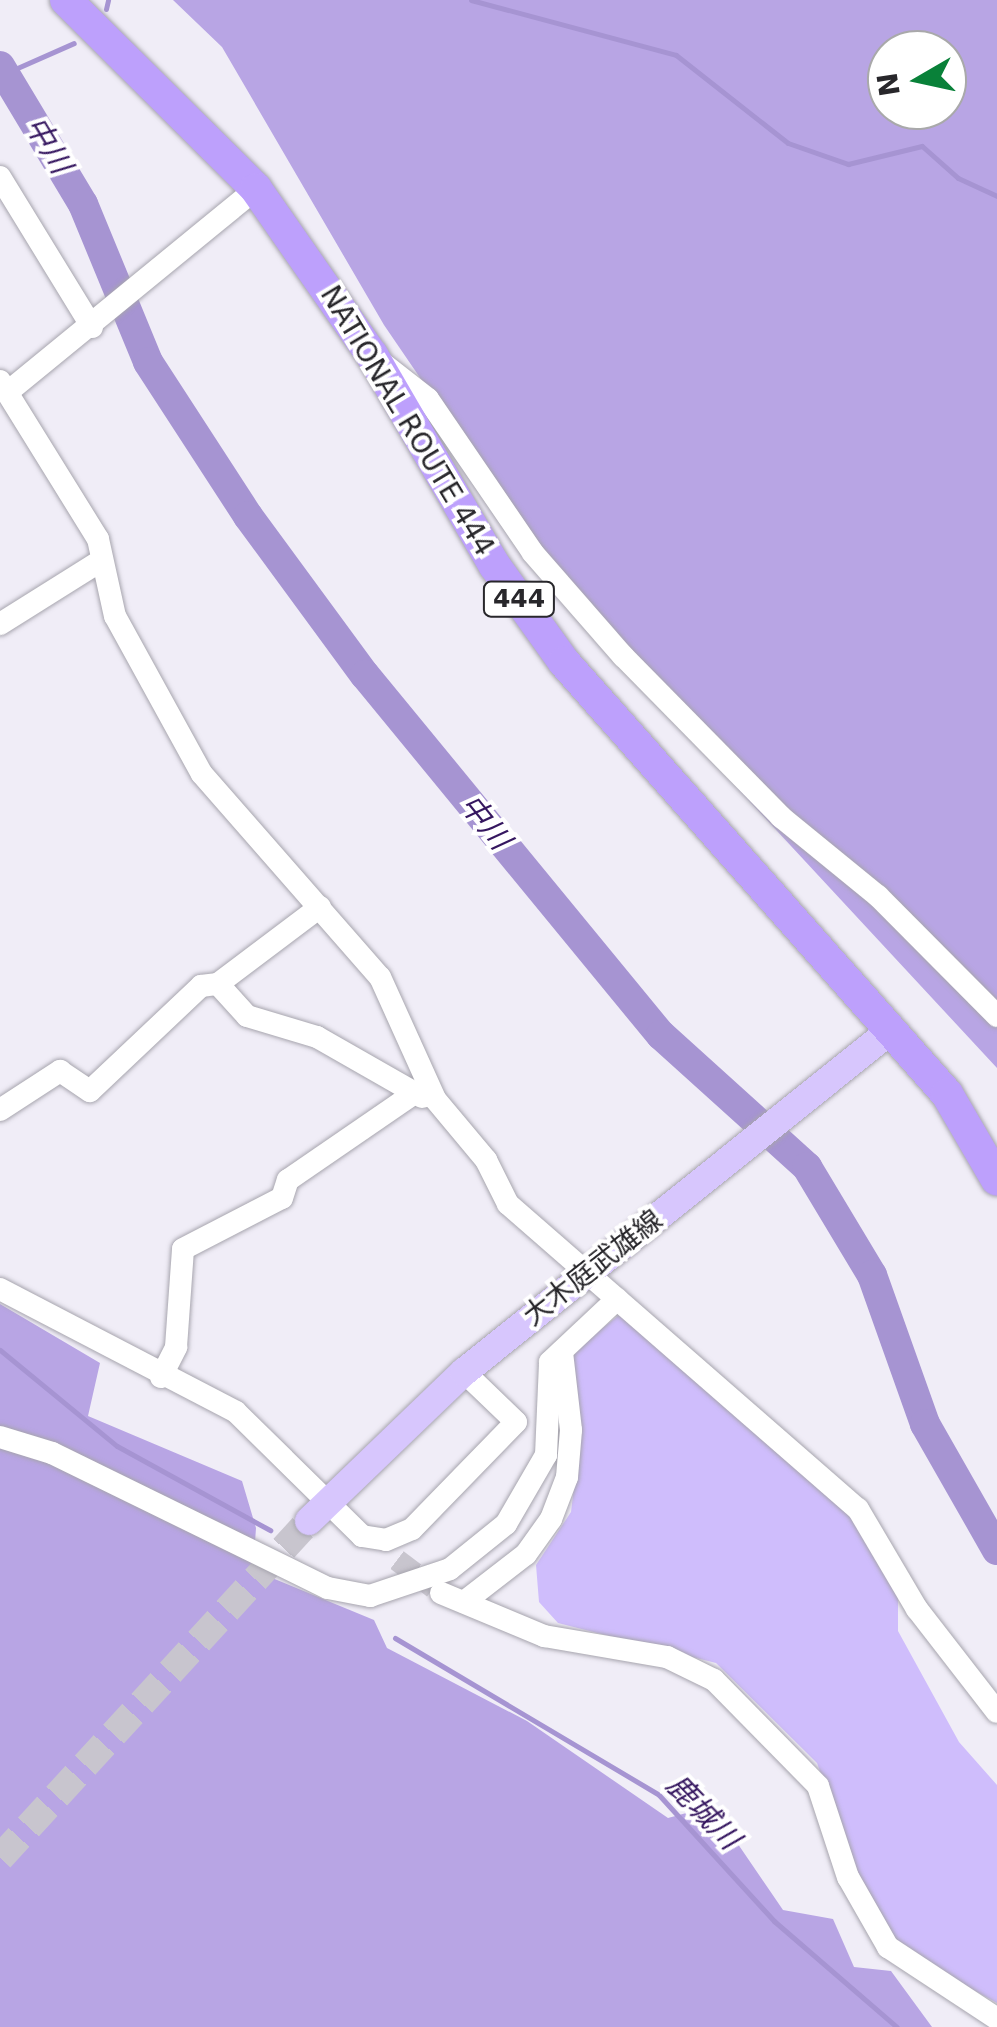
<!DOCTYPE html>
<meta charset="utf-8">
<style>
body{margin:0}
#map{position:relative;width:997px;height:2027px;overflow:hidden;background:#f0edf7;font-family:"DejaVu Sans","Noto Sans JP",sans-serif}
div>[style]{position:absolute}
.green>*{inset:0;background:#cfbdfc}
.forest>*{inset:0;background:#b8a5e4}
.stream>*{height:5px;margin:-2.5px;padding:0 2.5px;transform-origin:2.5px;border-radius:2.5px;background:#a694d2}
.river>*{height:30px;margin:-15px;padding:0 15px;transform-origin:15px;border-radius:15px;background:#a694d2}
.minor-tunnel>*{height:22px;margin-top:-11px;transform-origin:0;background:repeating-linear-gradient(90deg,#c8c5ce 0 22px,transparent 0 33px)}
.major-tunnel>*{height:28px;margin-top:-14px;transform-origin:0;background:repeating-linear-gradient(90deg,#c8c5ce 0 28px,transparent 0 42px)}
.roads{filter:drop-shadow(0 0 2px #a7a5ae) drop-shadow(0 0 2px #a7a5ae)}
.minor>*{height:22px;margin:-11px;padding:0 11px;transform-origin:11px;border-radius:11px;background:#fff}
.major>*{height:28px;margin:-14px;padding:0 14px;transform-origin:14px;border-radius:14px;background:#d7c6fd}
.highway>*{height:32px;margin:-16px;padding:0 16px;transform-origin:16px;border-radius:16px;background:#bda0fc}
span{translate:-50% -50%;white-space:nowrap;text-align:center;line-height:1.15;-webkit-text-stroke:8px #fff;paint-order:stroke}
.shield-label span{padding:2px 8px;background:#fff;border:2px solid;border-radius:8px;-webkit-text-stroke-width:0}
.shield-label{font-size:25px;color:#28272b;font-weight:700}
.street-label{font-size:28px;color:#28272b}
.water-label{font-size:30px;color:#35165f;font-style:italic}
.north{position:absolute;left:867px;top:30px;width:100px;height:100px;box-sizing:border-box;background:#fff;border:2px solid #a9a9aa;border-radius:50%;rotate:261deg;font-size:28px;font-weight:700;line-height:40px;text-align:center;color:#28272b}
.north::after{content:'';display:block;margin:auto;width:35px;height:45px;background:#098139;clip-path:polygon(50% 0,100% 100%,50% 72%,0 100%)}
</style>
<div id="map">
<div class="green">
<i style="clip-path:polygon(623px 1312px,856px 1520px,898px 1593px,898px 1631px,959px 1742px,997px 1785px,997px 2003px,896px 1947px,859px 1879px,817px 1763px,716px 1663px,558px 1623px,539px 1602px,536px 1565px,571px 1512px,581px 1430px,571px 1353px)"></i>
</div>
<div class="forest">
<i style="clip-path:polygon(evenodd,173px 0,997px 0,997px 1068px,597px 637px,384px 325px,222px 47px,173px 0,887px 50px,947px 50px,947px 110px,887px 110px,887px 50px)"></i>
<i style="clip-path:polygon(0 1304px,100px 1363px,88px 1416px,242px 1481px,256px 1528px,253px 1570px,374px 1620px,387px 1648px,527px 1721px,668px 1818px,712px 1806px,783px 1910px,833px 1919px,854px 1967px,891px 1971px,932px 2027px,0 2027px)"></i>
</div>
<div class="stream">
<i style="left:471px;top:0;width:212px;rotate:15deg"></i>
<i style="left:676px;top:55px;width:142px;rotate:38.2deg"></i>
<i style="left:788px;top:143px;width:64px;rotate:19.3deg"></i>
<i style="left:848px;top:164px;width:76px;rotate:-13.7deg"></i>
<i style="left:922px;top:146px;width:48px;rotate:41.6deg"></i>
<i style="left:958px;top:178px;width:43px;rotate:24.8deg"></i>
<i style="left:106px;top:9px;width:9px;rotate:-77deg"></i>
<i style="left:6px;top:73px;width:74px;rotate:-23.8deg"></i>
<i style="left:0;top:1350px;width:151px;rotate:39.4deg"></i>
<i style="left:117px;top:1446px;width:175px;rotate:28.8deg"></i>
<i style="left:395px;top:1638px;width:307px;rotate:30.7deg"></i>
<i style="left:659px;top:1795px;width:171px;rotate:47.6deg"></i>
<i style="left:774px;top:1921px;width:162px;rotate:40.8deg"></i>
</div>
<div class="river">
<i style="left:0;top:66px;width:161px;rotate:59deg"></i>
<i style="left:83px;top:204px;width:171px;rotate:67.6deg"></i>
<i style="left:148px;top:362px;width:184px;rotate:57deg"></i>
<i style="left:248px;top:516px;width:197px;rotate:53.7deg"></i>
<i style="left:365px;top:675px;width:466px;rotate:50.6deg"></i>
<i style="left:661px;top:1035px;width:197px;rotate:42.1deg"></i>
<i style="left:807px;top:1167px;width:126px;rotate:59deg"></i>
<i style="left:872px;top:1275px;width:158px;rotate:70.4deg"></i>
<i style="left:925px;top:1424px;width:145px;rotate:60.3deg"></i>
</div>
<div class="minor-tunnel">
<i style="left:397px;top:1560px;width:46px;rotate:37.1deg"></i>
</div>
<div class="major-tunnel">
<i style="left:0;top:1858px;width:457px;rotate:-47.5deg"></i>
</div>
<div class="roads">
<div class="minor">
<i style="left:0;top:177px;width:176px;rotate:58.5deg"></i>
<i style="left:382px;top:363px;width:58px;rotate:38deg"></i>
<i style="left:428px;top:399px;width:186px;rotate:55.7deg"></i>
<i style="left:533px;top:553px;width:137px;rotate:48.9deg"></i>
<i style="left:623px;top:656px;width:226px;rotate:45.5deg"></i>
<i style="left:781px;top:817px;width:125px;rotate:39.2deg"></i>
<i style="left:878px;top:896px;width:169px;rotate:45.2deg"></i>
<i style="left:0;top:381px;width:186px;rotate:58.2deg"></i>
<i style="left:98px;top:539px;width:79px;rotate:77.6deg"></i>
<i style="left:115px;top:616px;width:180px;rotate:61.2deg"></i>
<i style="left:202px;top:774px;width:270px;rotate:48.8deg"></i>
<i style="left:380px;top:977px;width:134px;rotate:65.7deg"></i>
<i style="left:435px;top:1099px;width:80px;rotate:50.1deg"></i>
<i style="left:486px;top:1160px;width:49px;rotate:63.4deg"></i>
<i style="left:508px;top:1204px;width:464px;rotate:41.1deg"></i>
<i style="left:858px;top:1509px;width:116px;rotate:59.5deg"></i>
<i style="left:917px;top:1609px;width:130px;rotate:52.2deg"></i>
<i style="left:9px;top:391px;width:319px;rotate:-39.3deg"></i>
<i style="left:0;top:624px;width:120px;rotate:-32.1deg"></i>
<i style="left:320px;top:907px;width:128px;rotate:143deg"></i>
<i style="left:218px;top:984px;width:43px;rotate:47.8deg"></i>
<i style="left:247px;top:1016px;width:73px;rotate:16.7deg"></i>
<i style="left:317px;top:1037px;width:121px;rotate:29.7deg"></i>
<i style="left:0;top:1110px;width:72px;rotate:-33deg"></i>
<i style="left:60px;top:1071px;width:36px;rotate:34deg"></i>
<i style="left:90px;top:1091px;width:153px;rotate:-43.4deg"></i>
<i style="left:201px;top:986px;width:17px;rotate:-7deg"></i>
<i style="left:0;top:1289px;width:266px;rotate:27.5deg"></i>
<i style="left:236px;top:1412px;width:177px;rotate:44.5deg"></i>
<i style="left:362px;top:1536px;width:24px;rotate:9deg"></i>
<i style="left:386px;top:1540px;width:28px;rotate:-23deg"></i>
<i style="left:412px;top:1529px;width:149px;rotate:-45.8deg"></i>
<i style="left:464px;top:1372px;width:72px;rotate:43.9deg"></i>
<i style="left:161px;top:1377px;width:34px;rotate:-63deg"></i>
<i style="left:176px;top:1347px;width:98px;rotate:-85.9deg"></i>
<i style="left:183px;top:1249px;width:111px;rotate:-27.3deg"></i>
<i style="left:282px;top:1198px;width:19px;rotate:-72deg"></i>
<i style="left:288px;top:1180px;width:148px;rotate:-34.5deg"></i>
<i style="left:0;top:1437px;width:54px;rotate:17.1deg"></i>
<i style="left:52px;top:1453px;width:307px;rotate:26.1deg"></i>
<i style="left:328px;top:1588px;width:43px;rotate:10.8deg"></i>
<i style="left:370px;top:1596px;width:84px;rotate:-18.6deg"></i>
<i style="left:450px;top:1569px;width:72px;rotate:-38.8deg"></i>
<i style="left:506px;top:1524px;width:80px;rotate:-59.9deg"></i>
<i style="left:546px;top:1455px;width:93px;rotate:-87.5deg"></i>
<i style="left:550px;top:1362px;width:92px;rotate:-43.2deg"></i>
<i style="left:441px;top:1593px;width:112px;rotate:22.7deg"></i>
<i style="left:544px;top:1636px;width:125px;rotate:9.7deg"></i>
<i style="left:667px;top:1657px;width:52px;rotate:26.1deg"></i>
<i style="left:714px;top:1680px;width:148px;rotate:45.5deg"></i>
<i style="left:818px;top:1786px;width:96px;rotate:71.8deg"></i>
<i style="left:848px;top:1877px;width:81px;rotate:60.3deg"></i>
<i style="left:888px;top:1947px;width:131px;rotate:33.4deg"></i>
<i style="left:464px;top:1602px;width:78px;rotate:-37.7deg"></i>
<i style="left:526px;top:1554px;width:43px;rotate:-54.5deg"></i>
<i style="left:551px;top:1519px;width:45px;rotate:-69.1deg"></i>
<i style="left:567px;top:1477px;width:47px;rotate:-85.1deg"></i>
<i style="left:571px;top:1430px;width:79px;rotate:-96.6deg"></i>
</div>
<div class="major">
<i style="left:309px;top:1521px;width:215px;rotate:-43.9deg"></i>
<i style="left:464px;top:1372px;width:546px;rotate:-38.68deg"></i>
</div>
<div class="highway">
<i style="left:66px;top:0;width:268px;rotate:44.8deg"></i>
<i style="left:256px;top:189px;width:203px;rotate:55.1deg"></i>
<i style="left:372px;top:355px;width:244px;rotate:59.8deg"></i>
<i style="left:495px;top:566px;width:118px;rotate:54.3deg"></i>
<i style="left:564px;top:662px;width:577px;rotate:48.44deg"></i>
<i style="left:947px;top:1094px;width:99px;rotate:59.8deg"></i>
</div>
</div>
<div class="shield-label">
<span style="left:519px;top:599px">444</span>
</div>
<div class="street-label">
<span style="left:407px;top:421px;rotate:59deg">NATIONAL ROUTE 444</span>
<span style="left:593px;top:1268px;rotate:-38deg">大木庭武雄線</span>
</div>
<div class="water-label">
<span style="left:48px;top:145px;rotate:59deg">中川</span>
<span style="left:485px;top:822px;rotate:51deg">中川</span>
<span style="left:703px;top:1812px;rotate:46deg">鹿城川</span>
</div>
<div class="north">N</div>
</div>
